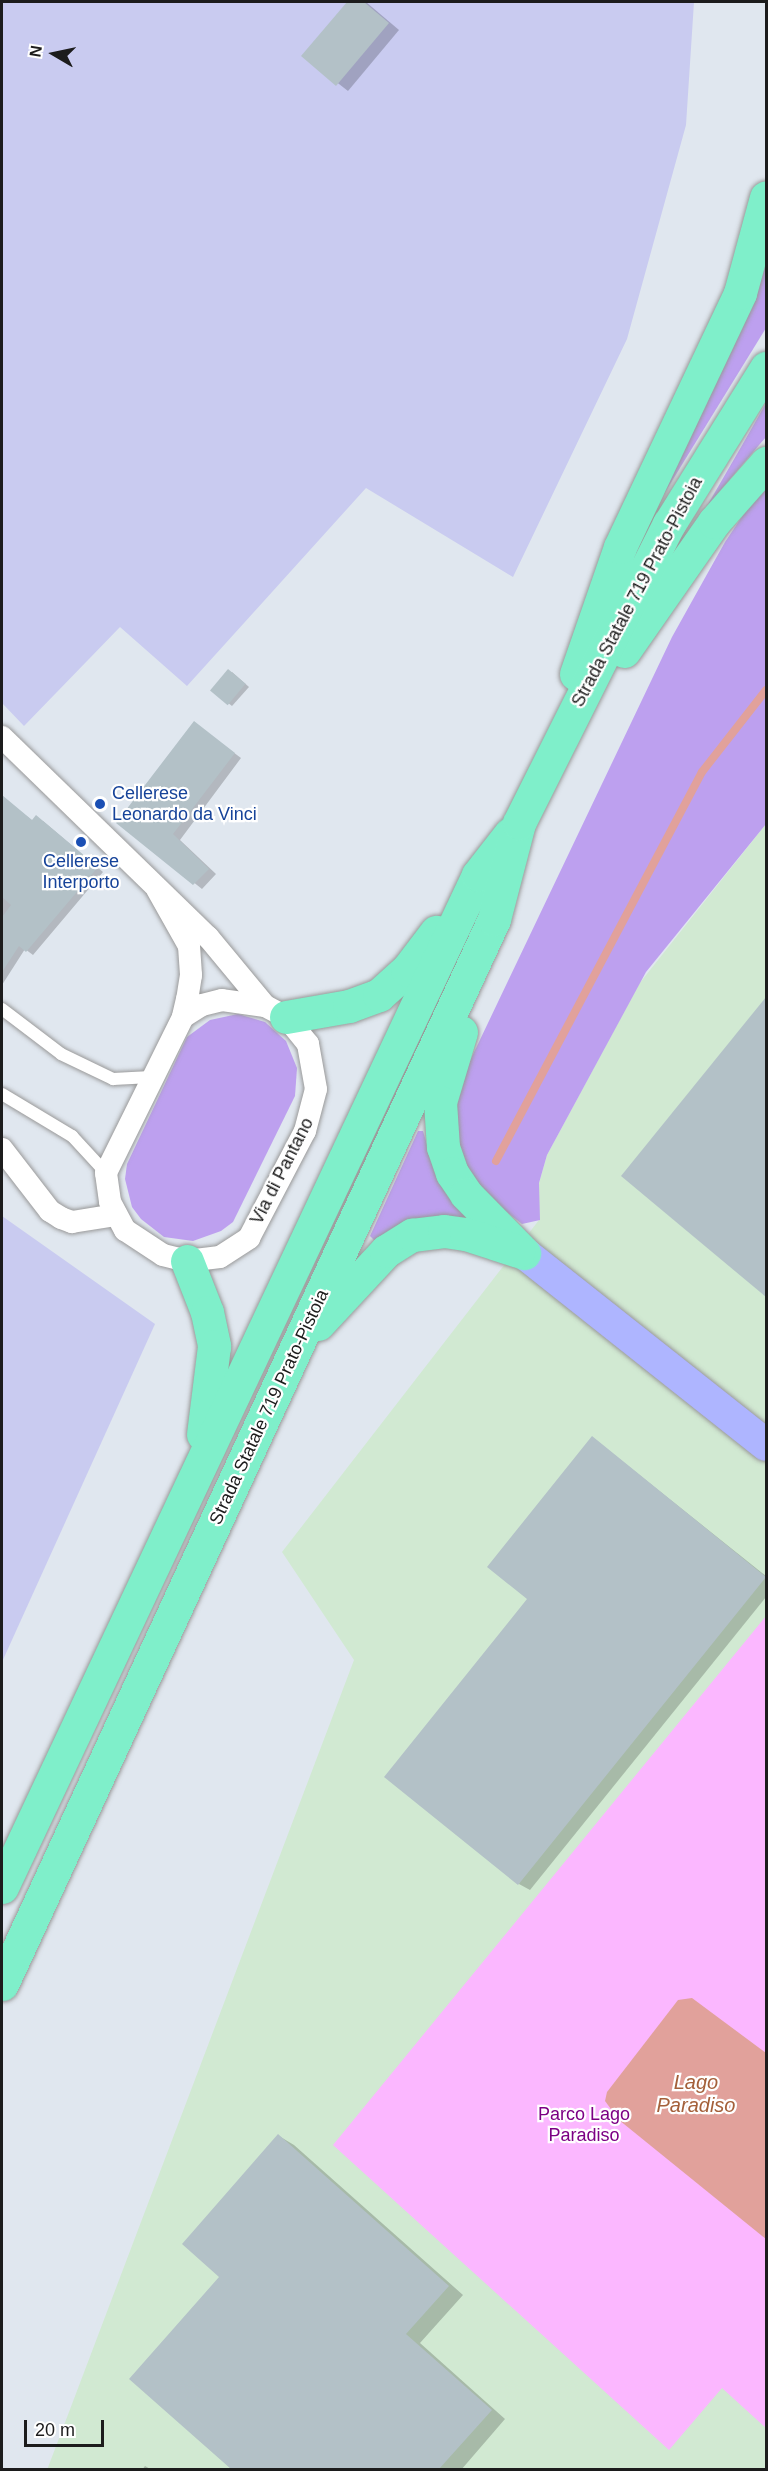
<!DOCTYPE html>
<style>
body{margin:0}
#map{position:relative;width:768px;height:2471px;overflow:hidden;background:#e0e7ef;font-family:Arial,sans-serif}
div>[style]{position:absolute}
.industrial>*{inset:0;background:#d1e9d2}
.farmland>*{inset:0;background:#c9cbf0}
.grass>*{inset:0;background:#bda0ef}
.park>*{inset:0;background:#fbb7ff}
.water>*{inset:0;background:#e1a19b}
.shadow>*{inset:0;background:#0003}
.stream>*{height:8px;margin:-4px;padding:0 4px;transform-origin:4px;border-radius:4px;background:#e1a19b}
.building>*{inset:0;background:#b3c1c7;transform-origin:0 0}
.roads{filter:drop-shadow(0 0 2px #999) drop-shadow(0 0 2px #999)}
.lane>*{height:12px;margin:-6px;padding:0 6px;transform-origin:6px;border-radius:6px;background:#fff}
.street>*{height:22px;margin:-11px;padding:0 11px;transform-origin:11px;border-radius:11px;background:#fff}
.secondary>*{height:32px;margin:-16px;padding:0 16px;transform-origin:16px;border-radius:16px;background:#aeb5ff}
.highway>*{height:33px;margin:-16.5px;padding:0 16.5px;transform-origin:16.5px;border-radius:16.5px;background:#7fefca}
.dots>*{width:16px;height:16px;translate:-50% -50%;box-sizing:border-box;border:3px solid #fff;border-radius:50%}
span{translate:-50% -50%;white-space:nowrap;text-align:center;line-height:1.15;-webkit-text-stroke:4.5px #fff;paint-order:stroke}
.street-label{font-size:18px;color:#1c1c1c}
.transit-label{font-size:18px;color:#164399}
.left{translate:0 -50%;text-align:left}
.park-label{font-size:18px;color:#7c0084}
.water-label{font-size:20px;color:#a4603a;font-style:italic}
.frame{position:absolute;inset:0;border:3px solid #1c1c1c;pointer-events:none}
.north{position:absolute;left:24px;top:24px;width:60px;height:60px;-webkit-text-stroke:4px #fff;paint-order:stroke;rotate:279deg;font-size:16px;font-weight:700;line-height:24px;text-align:center;color:#1c1c1c}
.north::after{content:'';display:block;margin:auto;width:21px;height:27px;background:#1c1c1c;clip-path:polygon(50% 0,100% 100%,50% 72%,0 100%)}
.scale{position:absolute;left:24px;top:2420px;width:80px;height:27px;box-sizing:border-box;border:3px solid #1c1c1c;border-top:0;padding-left:8px;font-size:18px;line-height:21px;white-space:nowrap;color:#1c1c1c;-webkit-text-stroke:4px #fff;paint-order:stroke}
</style>
<div id="map">
<div class="industrial">
<i style="clip-path:polygon(766px 824px,766px 2469px,47px 2470px,354px 1660px,282px 1552px,539px 1220px,539px 1183px,547px 1155px,639px 984px)"></i>
</div>
<div class="farmland">
<i style="clip-path:polygon(2px 2px,694px 2px,686px 125px,627px 339px,513px 577px,366px 488px,187px 686px,120px 627px,24px 726px,2px 703px)"></i>
<i style="clip-path:polygon(2px 1216px,155px 1324px,2px 1662px)"></i>
</div>
<div class="grass">
<i style="clip-path:polygon(766px 248px,766px 328px,659px 502px)"></i>
<i style="clip-path:polygon(766px 403px,766px 437px,707px 506px,741px 447px)"></i>
<i style="clip-path:polygon(766px 481px,766px 824px,646px 972px,547px 1155px,539px 1183px,540px 1220px,522px 1224px,481px 1192px,452px 1141px,457px 1088px,672px 637px,725px 542px)"></i>
<i style="clip-path:polygon(238px 1014px,265px 1022px,286px 1041px,297px 1068px,295px 1096px,233px 1222px,221px 1231px,193px 1241px,164px 1237px,141px 1219px,132px 1207px,125px 1179px,127px 1164px,187px 1037px,210px 1020px)"></i>
<i style="clip-path:polygon(418px 1131px,423px 1131px,431px 1158px,470px 1217px,374px 1240px,370px 1236px)"></i>
</div>
<div class="park">
<i style="clip-path:polygon(766px 1616px,766px 2428px,722px 2388px,669px 2450px,333px 2145px)"></i>
</div>
<div class="water">
<i style="clip-path:polygon(692px 1998px,766px 2053px,766px 2239px,619px 2120px,605px 2101px,607px 2092px,678px 2000px)"></i>
</div>
<div class="shadow">
<i style="clip-path:polygon(349px 2px,366px 2px,399px 30px,348px 91px,303px 56px)"></i>
<i style="clip-path:polygon(232px 672px,249px 687px,232px 706px,212px 690px)"></i>
<i style="clip-path:polygon(201px 728px,241px 758px,180px 840px,216px 874px,202px 889px,118px 822px)"></i>
<i style="clip-path:polygon(8px 802px,33px 821px,43px 821px,103px 872px,33px 955px,25px 949px,2px 985px,2px 810px)"></i>
<i style="clip-path:polygon(766px 999px,766px 1295px,623px 1176px)"></i>
<i style="clip-path:polygon(593px 1438px,766px 1576px,766px 1597px,530px 1890px,519px 1884px)"></i>
<i style="clip-path:polygon(279px 2136px,294px 2145px,463px 2295px,420px 2343px,505px 2419px,461px 2470px,233px 2470px,131px 2379px,221px 2277px)"></i>
<i style="clip-path:polygon(145px 2466px,152px 2470px,142px 2470px)"></i>
</div>
<div class="stream">
<i style="left:496px;top:1161px;width:440px;rotate:-62.1deg"></i>
<i style="left:702px;top:772px;width:104px;rotate:-52deg"></i>
</div>
<div class="building">
<i style="clip-path:polygon(347px 2px,364px 2px,389px 23px,336px 86px,301px 56px)"></i>
<i style="left:228px;top:669px;width:23px;height:28px;rotate:40deg"></i>
<i style="clip-path:polygon(194px 721px,235px 753px,173px 834px,209px 869px,193px 885px,116px 823px)"></i>
<i style="clip-path:polygon(2px 795px,32px 820px,36px 815px,98px 867px,26px 952px,19px 946px,2px 972px,2px 917px,11px 905px,2px 897px)"></i>
<i style="clip-path:polygon(766px 997px,766px 1297px,621px 1176px)"></i>
<i style="clip-path:polygon(592px 1436px,766px 1577px,518px 1885px,384px 1777px,527px 1599px,487px 1567px)"></i>
<i style="clip-path:polygon(278px 2134px,449px 2286px,406px 2334px,492px 2410px,439px 2469px,231px 2469px,129px 2379px,219px 2277px,182px 2244px)"></i>
</div>
<div class="roads">
<div class="lane">
<i style="left:2px;top:1009px;width:74px;rotate:37.3deg"></i>
<i style="left:61px;top:1054px;width:58px;rotate:25.7deg"></i>
<i style="left:113px;top:1079px;width:38px;rotate:-3deg"></i>
<i style="left:2px;top:1094px;width:82px;rotate:31deg"></i>
<i style="left:72px;top:1136px;width:50px;rotate:47.4deg"></i>
</div>
<div class="street">
<i style="left:2px;top:737px;width:287px;rotate:44.2deg"></i>
<i style="left:208px;top:937px;width:89px;rotate:50.4deg"></i>
<i style="left:157px;top:889px;width:65px;rotate:60.7deg"></i>
<i style="left:189px;top:946px;width:29px;rotate:86deg"></i>
<i style="left:191px;top:975px;width:24px;rotate:99deg"></i>
<i style="left:187px;top:999px;width:18px;rotate:103deg"></i>
<i style="left:183px;top:1017px;width:174px;rotate:116.3deg"></i>
<i style="left:106px;top:1173px;width:29px;rotate:82deg"></i>
<i style="left:110px;top:1202px;width:32px;rotate:62deg"></i>
<i style="left:125px;top:1230px;width:45px;rotate:33.3deg"></i>
<i style="left:163px;top:1255px;width:25px;rotate:14deg"></i>
<i style="left:187px;top:1261px;width:33px;rotate:-7deg"></i>
<i style="left:220px;top:1257px;width:35px;rotate:-33deg"></i>
<i style="left:249px;top:1238px;width:121px;rotate:-62.4deg"></i>
<i style="left:305px;top:1131px;width:43px;rotate:-75.3deg"></i>
<i style="left:316px;top:1089px;width:46px;rotate:-100.1deg"></i>
<i style="left:308px;top:1044px;width:35px;rotate:-129deg"></i>
<i style="left:286px;top:1017px;width:24px;rotate:-152deg"></i>
<i style="left:265px;top:1006px;width:43px;rotate:-172.1deg"></i>
<i style="left:222px;top:1000px;width:21px;rotate:166deg"></i>
<i style="left:202px;top:1005px;width:22px;rotate:148deg"></i>
<i style="left:2px;top:1149px;width:78px;rotate:52.3deg"></i>
<i style="left:50px;top:1211px;width:13px;rotate:32deg"></i>
<i style="left:61px;top:1218px;width:12px;rotate:20deg"></i>
<i style="left:72px;top:1222px;width:45px;rotate:-9deg"></i>
</div>
<div class="secondary">
<i style="left:524px;top:1253px;width:309px;rotate:38.4deg"></i>
</div>
<div class="highway">
<i style="left:624px;top:651px;width:157px;rotate:-55.1deg"></i>
<i style="left:714px;top:522px;width:79px;rotate:-48.6deg"></i>
<i style="left:576px;top:674px;width:134px;rotate:-70.9deg"></i>
<i style="left:620px;top:547px;width:281px;rotate:-64.7deg"></i>
<i style="left:740px;top:293px;width:99px;rotate:-74.8deg"></i>
<i style="left:286px;top:1017px;width:64px;rotate:-9.9deg"></i>
<i style="left:349px;top:1006px;width:32px;rotate:-20deg"></i>
<i style="left:379px;top:995px;width:38px;rotate:-42deg"></i>
<i style="left:407px;top:970px;width:48px;rotate:-52.7deg"></i>
<i style="left:461px;top:1032px;width:73px;rotate:106.7deg"></i>
<i style="left:440px;top:1102px;width:45px;rotate:86.2deg"></i>
<i style="left:443px;top:1147px;width:28px;rotate:71deg"></i>
<i style="left:452px;top:1173px;width:25px;rotate:56deg"></i>
<i style="left:466px;top:1194px;width:83px;rotate:45.5deg"></i>
<i style="left:187px;top:1261px;width:55px;rotate:68.6deg"></i>
<i style="left:207px;top:1312px;width:35px;rotate:78deg"></i>
<i style="left:214px;top:1346px;width:89px;rotate:97.1deg"></i>
<i style="left:318px;top:1324px;width:100px;rotate:-47deg"></i>
<i style="left:386px;top:1251px;width:31px;rotate:-32deg"></i>
<i style="left:412px;top:1235px;width:32px;rotate:-7deg"></i>
<i style="left:444px;top:1231px;width:22px;rotate:8deg"></i>
<i style="left:466px;top:1234px;width:55px;rotate:18.1deg"></i>
<i style="left:2px;top:1887px;width:1118px;rotate:-64.81deg"></i>
<i style="left:478px;top:875px;width:52px;rotate:-52deg"></i>
<i style="left:2px;top:1984px;width:1173px;rotate:-65.2deg"></i>
<i style="left:494px;top:919px;width:99px;rotate:-75.4deg"></i>
<i style="left:519px;top:823px;width:335px;rotate:-63.4deg"></i>
<i style="left:669px;top:524px;width:184px;rotate:-58.1deg"></i>
</div>
</div>
<div class="dots">
<i style="left:100px;top:804px;background:#1a4fb4"></i>
<i style="left:81px;top:842px;background:#1a4fb4"></i>
</div>
<div class="street-label">
<span style="left:637px;top:592px;rotate:-62deg">Strada Statale 719 Prato-Pistoia</span>
<span style="left:282px;top:1171px;rotate:-63deg">Via di Pantano</span>
<span style="left:269px;top:1407px;rotate:-65deg">Strada Statale 719 Prato-Pistoia</span>
</div>
<div class="transit-label">
<span class="left" style="left:112px;top:804px">Cellerese<br>Leonardo da Vinci</span>
<span style="left:81px;top:872px">Cellerese<br>Interporto</span>
</div>
<div class="park-label">
<span style="left:584px;top:2125px">Parco Lago<br>Paradiso</span>
</div>
<div class="water-label">
<span style="left:696px;top:2094px">Lago<br>Paradiso</span>
</div>
<div class="frame"></div>
<div class="north">N</div>
<div class="scale">20 m</div>
</div>
